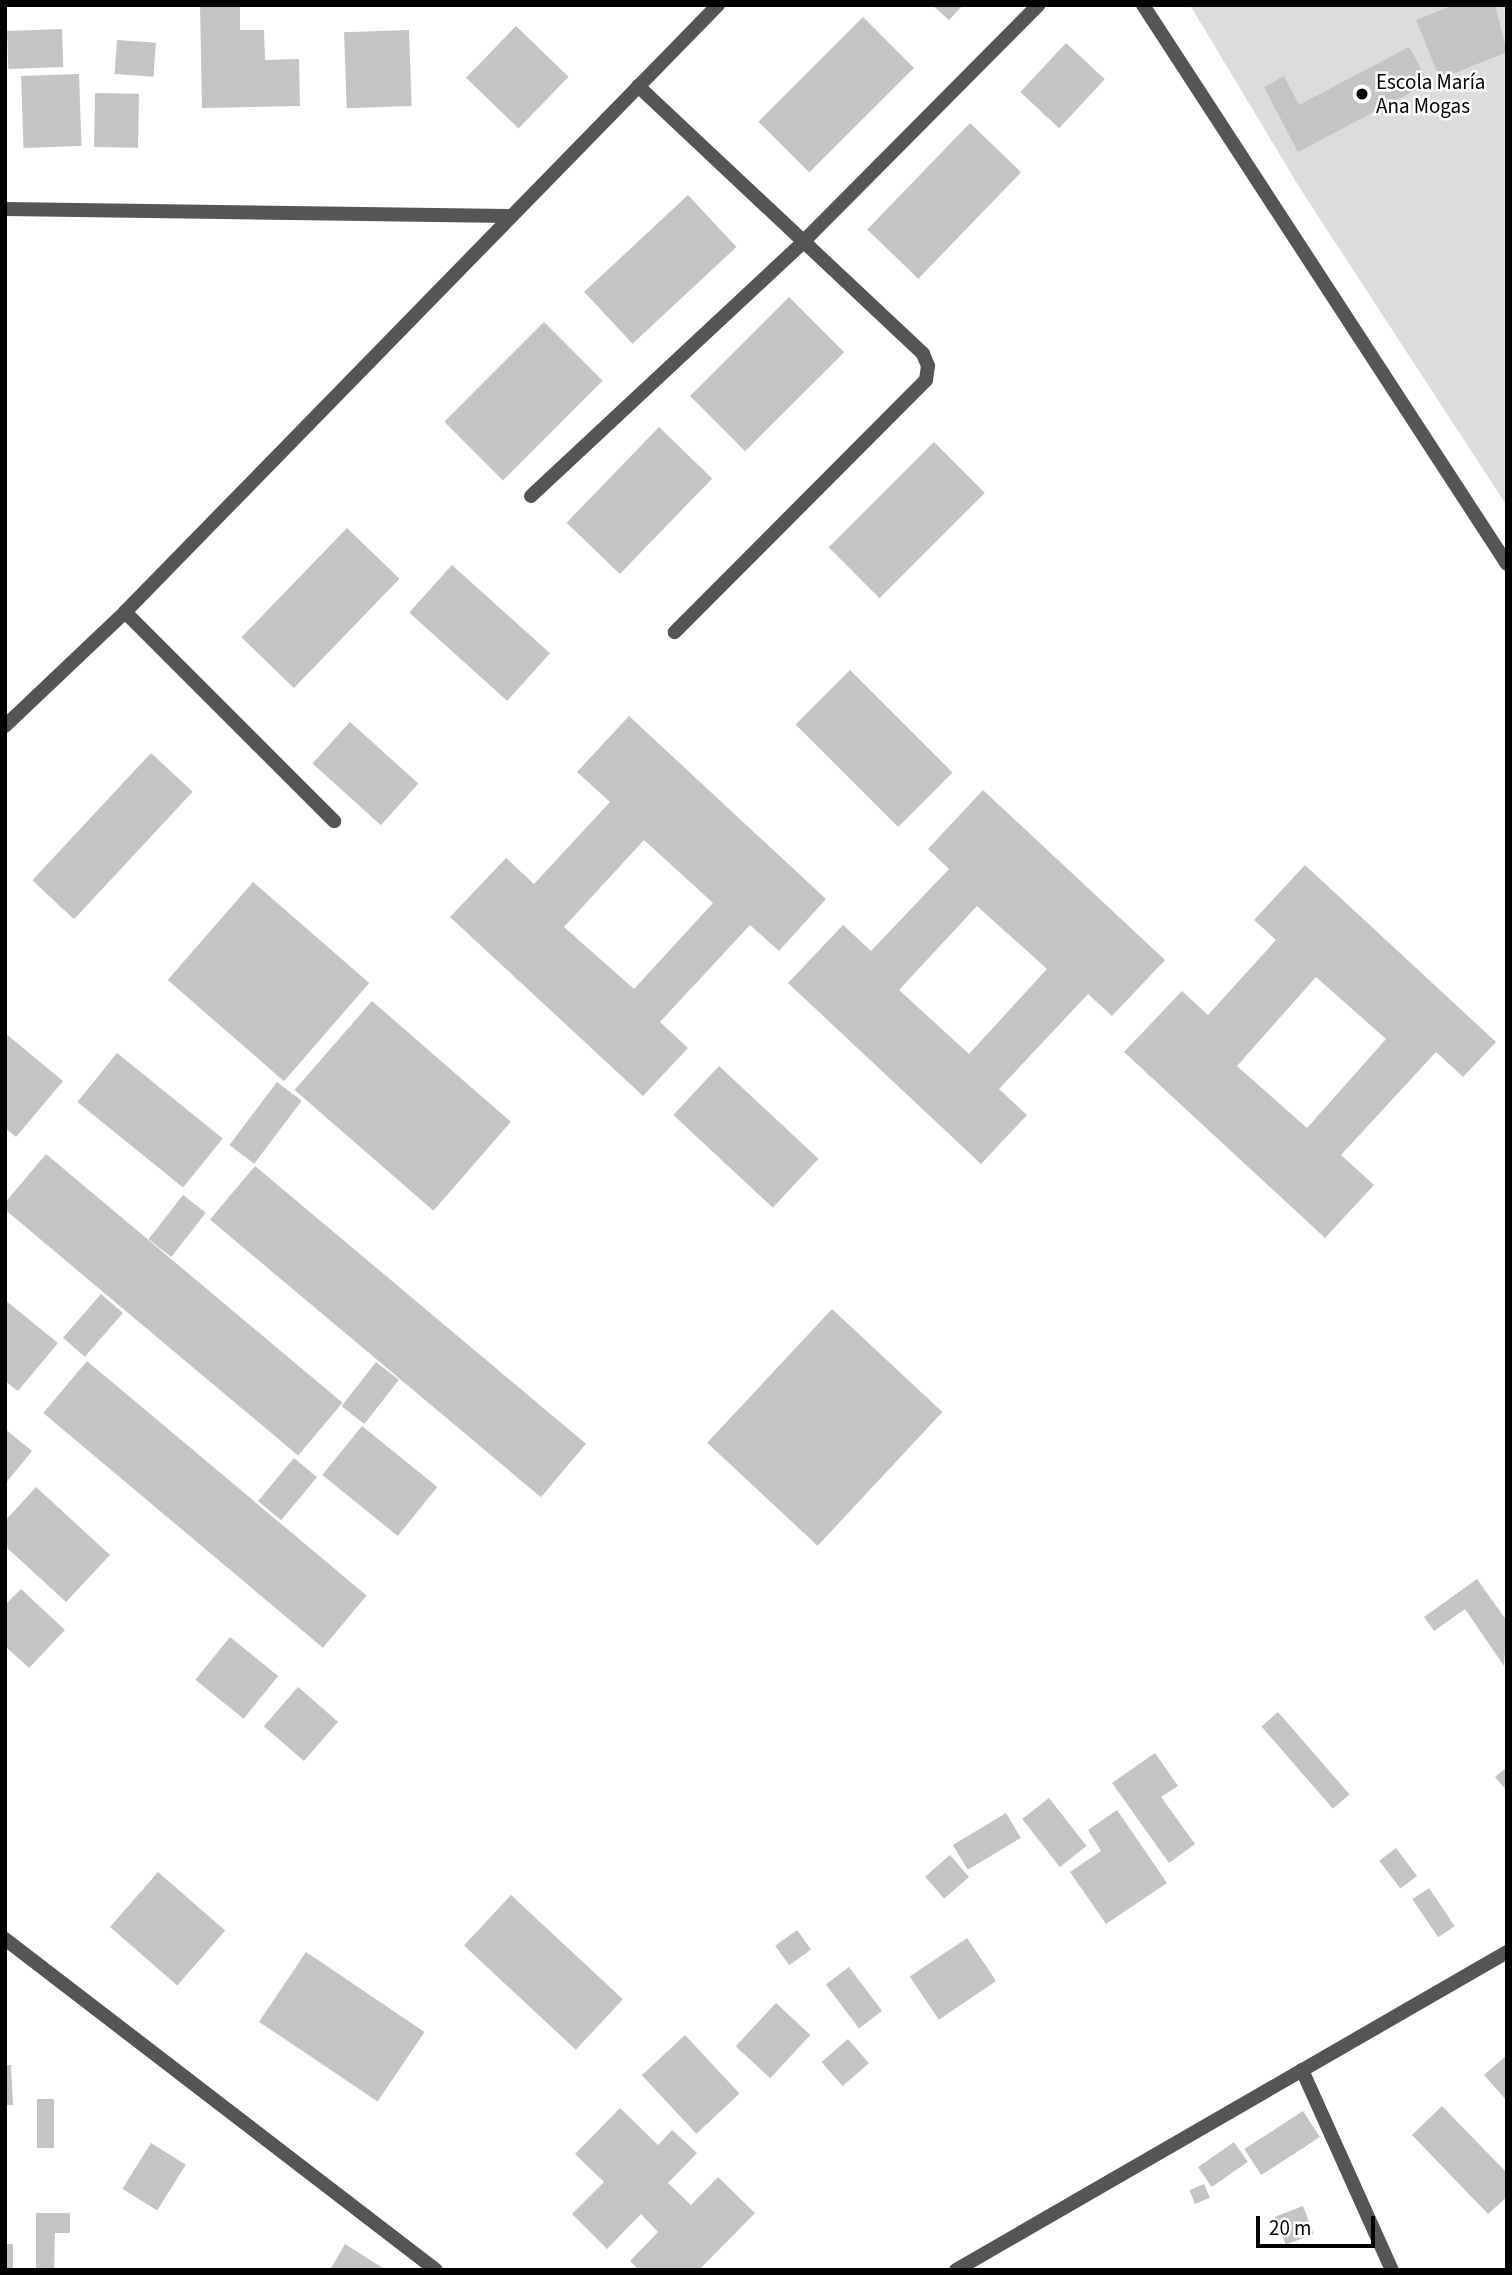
<!DOCTYPE html>
<meta charset="utf-8">
<style>
body{margin:0}
#map{position:relative;width:1512px;height:2275px;overflow:hidden;background:#fff;font-family:"Source Sans 3",sans-serif}
div>[style]{position:absolute}
.green>*{inset:0;background:#dcdcdc}
.building>*{inset:0;background:#c4c4c4;transform-origin:0 0}
.lane>*{height:14px;margin:-7px;padding:0 7px;transform-origin:7px;border-radius:7px;background:#555}
.street>*{height:14px;margin:-7px;padding:0 7px;transform-origin:7px;border-radius:7px;background:#555}
.dots>*{width:19px;height:19px;translate:-50% -50%;box-sizing:border-box;border:4px solid #fff;border-radius:50%}
span{translate:-50% -50%;white-space:nowrap;text-align:center;line-height:1.15;-webkit-text-stroke:5px #fff;paint-order:stroke}
.poi-label{font-size:21px;color:#000}
.left{translate:0 -50%;text-align:left}
.frame{position:absolute;inset:0;border:7px solid #000;pointer-events:none}
.scale{position:absolute;left:1256px;top:2216px;width:119px;height:32px;box-sizing:border-box;border:4px solid #000;border-top:0;padding-left:9px;font-size:21px;line-height:24px;white-space:nowrap;color:#000;-webkit-text-stroke:5px #fff;paint-order:stroke}
</style>
<div id="map">
<div class="green">
<i style="clip-path:polygon(1190px 5px,1507px 5px,1507px 506px,1301px 190px)"></i>
</div>
<div class="building">
<i style="clip-path:polygon(200px 5px,240px 5px,240px 30px,264px 30px,265px 60px,299px 59px,300px 106px,202px 108px)"></i>
<i style="clip-path:polygon(932px 5px,963px 5px,949px 20px)"></i>
<i style="clip-path:polygon(1453px 5px,1495px 5px,1507px 52px,1440px 79px,1416px 20px)"></i>
<i style="left:863px;top:17px;width:72px;height:148px;rotate:45deg"></i>
<i style="left:516px;top:26px;width:73px;height:72px;rotate:44deg"></i>
<i style="left:62px;top:29px;width:38px;height:55px;rotate:88deg"></i>
<i style="left:409px;top:30px;width:76px;height:65px;rotate:88deg"></i>
<i style="left:117px;top:40px;width:39px;height:34px;rotate:4deg"></i>
<i style="left:1066px;top:43px;width:53px;height:67px;rotate:43deg"></i>
<i style="clip-path:polygon(1409px 47px,1429px 83px,1298px 152px,1264px 87px,1284px 76px,1299px 105px)"></i>
<i style="left:79px;top:74px;width:72px;height:58px;rotate:88deg"></i>
<i style="left:95px;top:93px;width:44px;height:54px;rotate:1deg"></i>
<i style="left:970px;top:123px;width:71px;height:148px;rotate:44deg"></i>
<i style="left:688px;top:195px;width:71px;height:142px;rotate:47deg"></i>
<i style="left:789px;top:297px;width:78px;height:140px;rotate:45deg"></i>
<i style="left:544px;top:322px;width:83px;height:141px;rotate:45deg"></i>
<i style="left:659px;top:427px;width:74px;height:133px;rotate:44deg"></i>
<i style="left:934px;top:442px;width:72px;height:149px;rotate:45deg"></i>
<i style="left:347px;top:528px;width:73px;height:152px;rotate:44deg"></i>
<i style="left:452px;top:565px;width:132px;height:64px;rotate:42deg"></i>
<i style="left:850px;top:670px;width:145px;height:77px;rotate:45deg"></i>
<i style="clip-path:polygon(evenodd,629px 716px,826px 899px,779px 951px,750px 925px,660px 1022px,688px 1048px,643px 1096px,450px 917px,506px 858px,534px 884px,610px 802px,577px 772px,629px 716px,644px 840px,713px 903px,634px 989px,564px 927px,644px 840px)"></i>
<i style="left:350px;top:722px;width:92px;height:56px;rotate:42deg"></i>
<i style="left:151px;top:753px;width:57px;height:174px;rotate:43deg"></i>
<i style="clip-path:polygon(evenodd,983px 790px,1165px 960px,1112px 1016px,1088px 994px,999px 1089px,1027px 1115px,981px 1164px,788px 983px,843px 925px,871px 951px,949px 869px,928px 849px,983px 790px,977px 906px,1047px 969px,969px 1054px,899px 990px,977px 906px)"></i>
<i style="clip-path:polygon(evenodd,1305px 865px,1496px 1042px,1463px 1077px,1436px 1052px,1341px 1155px,1374px 1185px,1325px 1238px,1124px 1052px,1182px 991px,1208px 1015px,1276px 940px,1254px 920px,1305px 865px,1316px 977px,1386px 1039px,1307px 1128px,1237px 1066px,1316px 977px)"></i>
<i style="left:253px;top:882px;width:154px;height:130px;rotate:41deg"></i>
<i style="left:372px;top:1001px;width:184px;height:118px;rotate:41deg"></i>
<i style="clip-path:polygon(5px 1033px,63px 1081px,16px 1137px,5px 1128px)"></i>
<i style="left:117px;top:1053px;width:136px;height:63px;rotate:39deg"></i>
<i style="left:719px;top:1066px;width:136px;height:67px;rotate:43deg"></i>
<i style="left:277px;top:1082px;width:31px;height:79px;rotate:37deg"></i>
<i style="left:46px;top:1154px;width:387px;height:69px;rotate:40deg"></i>
<i style="left:255px;top:1166px;width:432px;height:70px;rotate:40deg"></i>
<i style="left:183px;top:1195px;width:29px;height:56px;rotate:38deg"></i>
<i style="left:101px;top:1294px;width:29px;height:58px;rotate:41deg"></i>
<i style="clip-path:polygon(5px 1300px,58px 1343px,18px 1391px,5px 1381px)"></i>
<i style="left:832px;top:1309px;width:151px;height:183px;rotate:43deg"></i>
<i style="left:87px;top:1361px;width:365px;height:68px;rotate:40deg"></i>
<i style="left:376px;top:1362px;width:29px;height:56px;rotate:38deg"></i>
<i style="left:362px;top:1426px;width:97px;height:63px;rotate:39deg"></i>
<i style="clip-path:polygon(5px 1429px,32px 1451px,5px 1484px)"></i>
<i style="left:294px;top:1458px;width:30px;height:56px;rotate:40deg"></i>
<i style="clip-path:polygon(36px 1487px,110px 1555px,66px 1602px,5px 1546px,5px 1521px)"></i>
<i style="clip-path:polygon(1477px 1579px,1507px 1621px,1504px 1666px,1465px 1609px,1434px 1631px,1424px 1617px)"></i>
<i style="clip-path:polygon(21px 1589px,65px 1630px,29px 1668px,5px 1646px,5px 1605px)"></i>
<i style="left:230px;top:1637px;width:62px;height:55px;rotate:39deg"></i>
<i style="left:298px;top:1687px;width:53px;height:52px;rotate:41deg"></i>
<i style="left:1278px;top:1712px;width:109px;height:22px;rotate:49deg"></i>
<i style="clip-path:polygon(1155px 1753px,1178px 1786px,1161px 1797px,1195px 1844px,1169px 1863px,1112px 1783px)"></i>
<i style="clip-path:polygon(1507px 1767px,1507px 1791px,1495px 1777px)"></i>
<i style="left:1049px;top:1798px;width:61px;height:34px;rotate:52deg"></i>
<i style="clip-path:polygon(1117px 1810px,1167px 1883px,1106px 1924px,1070px 1872px,1101px 1851px,1088px 1830px)"></i>
<i style="left:1006px;top:1813px;width:29px;height:62px;rotate:59deg"></i>
<i style="left:1396px;top:1848px;width:35px;height:21px;rotate:53deg"></i>
<i style="left:950px;top:1855px;width:29px;height:33px;rotate:49deg"></i>
<i style="left:158px;top:1872px;width:89px;height:73px;rotate:41deg"></i>
<i style="left:1429px;top:1888px;width:46px;height:20px;rotate:56deg"></i>
<i style="left:511px;top:1895px;width:153px;height:69px;rotate:43deg"></i>
<i style="left:797px;top:1930px;width:24px;height:27px;rotate:54deg"></i>
<i style="left:967px;top:1938px;width:52px;height:69px;rotate:56deg"></i>
<i style="left:306px;top:1952px;width:143px;height:84px;rotate:34deg"></i>
<i style="left:849px;top:1967px;width:55px;height:29px;rotate:53deg"></i>
<i style="left:776px;top:2003px;width:47px;height:59px;rotate:43deg"></i>
<i style="left:685px;top:2035px;width:80px;height:59px;rotate:47deg"></i>
<i style="left:848px;top:2039px;width:32px;height:35px;rotate:49deg"></i>
<i style="clip-path:polygon(1507px 2055px,1507px 2101px,1484px 2075px)"></i>
<i style="clip-path:polygon(5px 2065px,11px 2065px,13px 2105px,5px 2105px)"></i>
<i style="left:37px;top:2099px;width:17px;height:49px"></i>
<i style="clip-path:polygon(1442px 2106px,1507px 2173px,1507px 2197px,1488px 2214px,1412px 2135px)"></i>
<i style="clip-path:polygon(620px 2108px,658px 2145px,672px 2130px,697px 2153px,668px 2183px,691px 2205px,718px 2177px,755px 2213px,699px 2270px,639px 2270px,630px 2261px,658px 2232px,641px 2214px,607px 2249px,572px 2214px,604px 2182px,575px 2154px)"></i>
<i style="left:1303px;top:2111px;width:31px;height:70px;rotate:57deg"></i>
<i style="left:1234px;top:2142px;width:24px;height:44px;rotate:55deg"></i>
<i style="left:151px;top:2143px;width:41px;height:54px;rotate:32deg"></i>
<i style="left:1204px;top:2184px;width:15px;height:16px;rotate:67deg"></i>
<i style="left:1303px;top:2206px;width:30px;height:30px;rotate:69deg"></i>
<i style="clip-path:polygon(36px 2213px,70px 2213px,70px 2233px,55px 2233px,54px 2270px,36px 2270px)"></i>
<i style="left:5px;top:2244px;width:8px;height:26px"></i>
<i style="clip-path:polygon(345px 2244px,386px 2270px,330px 2270px)"></i>
</div>
<div class="lane">
<i style="left:638px;top:86px;width:391px;rotate:43.2deg"></i>
<i style="left:923px;top:354px;width:13px;rotate:67deg"></i>
<i style="left:928px;top:366px;width:14px;rotate:98deg"></i>
<i style="left:926px;top:380px;width:356px;rotate:134.9deg"></i>
<i style="left:531px;top:496px;width:372px;rotate:-43deg"></i>
<i style="left:803px;top:242px;width:334px;rotate:-45.2deg"></i>
<i style="left:125px;top:612px;width:296px;rotate:45deg"></i>
</div>
<div class="street">
<i style="left:1143px;top:5px;width:667px;rotate:56.93deg"></i>
<i style="left:5px;top:209px;width:503px;rotate:0.8deg"></i>
<i style="left:5px;top:726px;width:166px;rotate:-43.5deg"></i>
<i style="left:125px;top:612px;width:849px;rotate:-45.67deg"></i>
<i style="left:5px;top:1939px;width:543px;rotate:37.52deg"></i>
<i style="left:1302px;top:2070px;width:219px;rotate:65.8deg"></i>
<i style="left:956px;top:2270px;width:636px;rotate:-29.99deg"></i>
</div>
<div class="dots">
<i style="left:1362px;top:94px;background:#000"></i>
</div>
<div class="poi-label">
<span class="left" style="left:1376px;top:94px">Escola María<br>Ana Mogas</span>
</div>
<div class="frame"></div>
<div class="scale">20 m</div>
</div>
